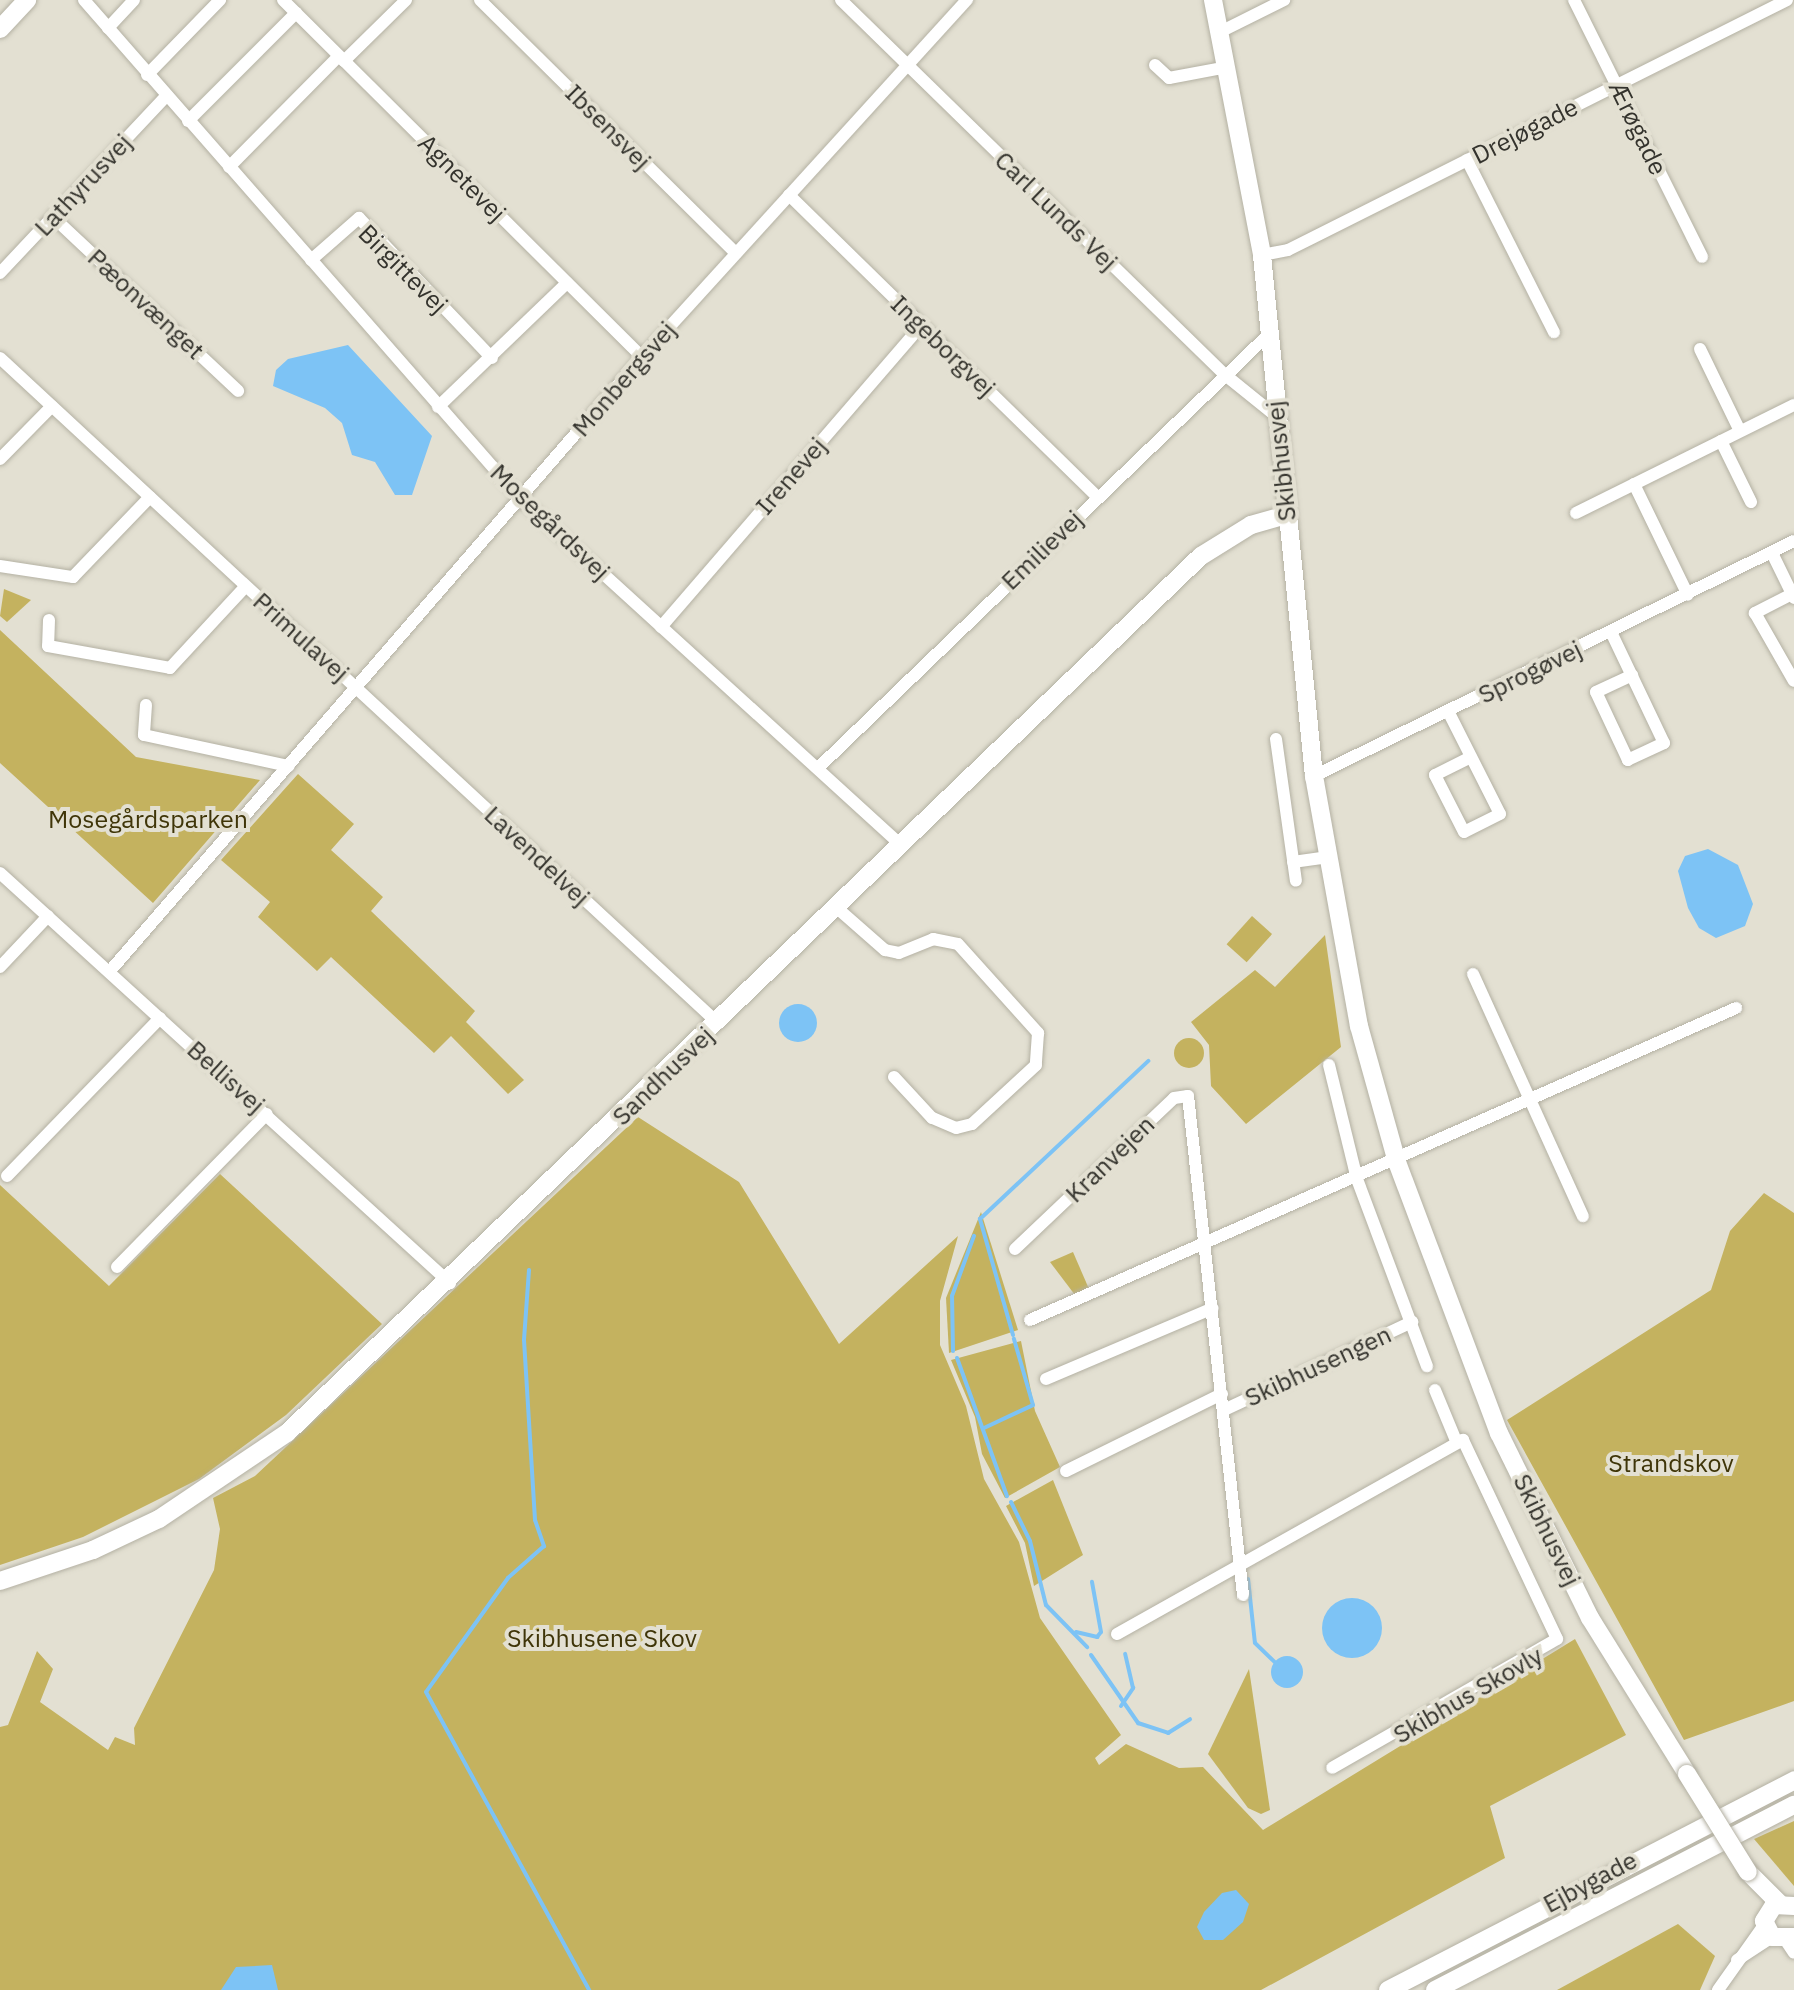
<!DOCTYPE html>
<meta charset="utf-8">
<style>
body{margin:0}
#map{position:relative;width:1794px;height:1990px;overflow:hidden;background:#e3e0d2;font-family:"IBM Plex Sans",sans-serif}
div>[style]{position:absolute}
.green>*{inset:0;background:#c4b25f;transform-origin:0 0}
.round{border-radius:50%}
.water>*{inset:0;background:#7dc3f5}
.stream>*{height:4px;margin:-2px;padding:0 2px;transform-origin:2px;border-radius:2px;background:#7dc3f5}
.roads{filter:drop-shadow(0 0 2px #b4b1a3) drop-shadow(0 0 2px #b4b1a3)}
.street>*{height:12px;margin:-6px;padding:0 6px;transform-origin:6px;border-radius:6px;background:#fff}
.secondary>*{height:18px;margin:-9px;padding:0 9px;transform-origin:9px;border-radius:9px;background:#fff}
.bridges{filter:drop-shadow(0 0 2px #b4b1a3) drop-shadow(0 0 2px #b4b1a3)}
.secondary-bridge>*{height:18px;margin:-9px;padding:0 9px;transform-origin:9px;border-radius:9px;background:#fff}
span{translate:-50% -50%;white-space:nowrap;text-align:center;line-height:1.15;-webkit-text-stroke:8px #e3e0d2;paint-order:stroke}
.street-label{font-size:25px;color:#34332d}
.park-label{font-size:25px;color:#3f3508}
</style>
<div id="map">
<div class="green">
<i style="clip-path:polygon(4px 589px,31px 600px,7px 622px,0 616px)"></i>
<i style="clip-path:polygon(0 630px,136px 757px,260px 780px,153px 903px,0 763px)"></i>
<i style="clip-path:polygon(298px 774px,354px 824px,331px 850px,383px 897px,371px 911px,475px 1011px,466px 1022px,524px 1080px,508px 1094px,451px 1036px,434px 1053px,331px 957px,317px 971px,258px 917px,270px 902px,221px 860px)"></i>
<i style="left:1252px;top:916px;width:27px;height:38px;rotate:42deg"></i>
<i style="clip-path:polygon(1325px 935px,1341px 1047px,1246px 1124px,1211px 1086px,1209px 1045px,1191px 1022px,1255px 970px,1275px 987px)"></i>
<i class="round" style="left:1174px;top:1038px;width:30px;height:30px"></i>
<i style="clip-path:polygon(638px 1117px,739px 1182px,839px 1344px,958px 1236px,940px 1301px,940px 1345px,966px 1406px,984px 1479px,1019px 1542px,1040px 1618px,1121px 1735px,1095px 1758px,1099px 1765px,1126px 1744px,1179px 1768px,1203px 1767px,1263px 1830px,1575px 1639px,1626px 1735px,1490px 1806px,1505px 1858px,1261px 1990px,0 1990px,0 1727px,8px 1725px,37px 1651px,53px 1669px,40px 1702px,108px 1750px,115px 1737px,135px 1745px,134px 1728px,214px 1570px,220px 1529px,213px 1498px,255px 1476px)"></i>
<i style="clip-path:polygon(220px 1174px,382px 1324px,286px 1415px,199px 1479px,83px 1537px,0 1565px,0 1185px,109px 1286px)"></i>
<i style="clip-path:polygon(1764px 1193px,1794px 1213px,1794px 1701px,1684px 1740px,1507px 1420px,1711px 1290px,1730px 1231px)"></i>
<i style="clip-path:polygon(981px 1212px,1018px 1330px,949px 1353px,946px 1298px)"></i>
<i style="clip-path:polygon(1073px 1252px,1089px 1289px,1075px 1295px,1050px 1262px)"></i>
<i style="clip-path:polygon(1021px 1341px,1035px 1411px,1060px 1467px,1005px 1498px,982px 1454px,975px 1417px,951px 1360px)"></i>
<i style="clip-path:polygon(1053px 1480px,1083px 1555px,1034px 1586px,1025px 1543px,1006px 1506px)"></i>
<i style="clip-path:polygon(1249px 1669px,1270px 1810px,1261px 1814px,1248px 1808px,1208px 1754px)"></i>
<i style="clip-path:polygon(1794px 1821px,1794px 1886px,1754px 1839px)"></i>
<i style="clip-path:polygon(1678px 1924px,1715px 1956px,1700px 1990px,1557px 1990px)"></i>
</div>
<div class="water">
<i style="clip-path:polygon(348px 345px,432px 436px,412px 495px,395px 495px,375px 462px,352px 455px,342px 423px,325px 408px,273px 386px,276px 370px,288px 359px)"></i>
<i style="clip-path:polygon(1708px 849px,1738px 865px,1753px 904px,1745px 926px,1716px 938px,1699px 928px,1688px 908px,1678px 871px,1685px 856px)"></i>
<i class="round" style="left:779px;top:1004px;width:38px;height:38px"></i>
<i class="round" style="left:1322px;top:1598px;width:60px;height:60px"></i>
<i class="round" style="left:1271px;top:1656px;width:32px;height:32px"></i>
<i style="clip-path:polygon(1236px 1890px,1249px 1904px,1243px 1922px,1223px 1940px,1204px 1940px,1197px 1927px,1204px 1912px,1222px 1893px)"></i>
<i style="clip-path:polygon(272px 1965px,278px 1990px,221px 1990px,236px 1967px)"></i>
</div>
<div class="stream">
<i style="left:529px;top:1270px;width:70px;rotate:94.1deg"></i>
<i style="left:524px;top:1340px;width:180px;rotate:86.5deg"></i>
<i style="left:535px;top:1520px;width:28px;rotate:71deg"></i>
<i style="left:544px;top:1546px;width:48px;rotate:138.4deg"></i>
<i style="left:508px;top:1578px;width:140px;rotate:125.7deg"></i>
<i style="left:426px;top:1692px;width:340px;rotate:61.3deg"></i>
<i style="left:1013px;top:1335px;width:121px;rotate:-105.9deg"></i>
<i style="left:980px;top:1219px;width:231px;rotate:-43.2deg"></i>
<i style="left:953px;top:1351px;width:55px;rotate:-91deg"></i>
<i style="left:952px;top:1296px;width:64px;rotate:-69.9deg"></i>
<i style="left:957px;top:1358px;width:147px;rotate:70.1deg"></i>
<i style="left:984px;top:1428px;width:54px;rotate:-25.1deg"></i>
<i style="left:1033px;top:1405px;width:69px;rotate:-106.1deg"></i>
<i style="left:1011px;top:1502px;width:43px;rotate:64deg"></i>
<i style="left:1030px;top:1541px;width:66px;rotate:76deg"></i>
<i style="left:1046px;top:1605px;width:59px;rotate:45.7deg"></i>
<i style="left:1248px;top:1579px;width:64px;rotate:83.8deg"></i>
<i style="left:1255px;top:1643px;width:30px;rotate:44deg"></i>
<i style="left:1076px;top:1632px;width:22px;rotate:13deg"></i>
<i style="left:1097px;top:1637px;width:6px;rotate:-51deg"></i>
<i style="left:1101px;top:1632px;width:51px;rotate:-100.2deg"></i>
<i style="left:1091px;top:1655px;width:83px;rotate:55.3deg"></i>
<i style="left:1138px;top:1723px;width:32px;rotate:18deg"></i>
<i style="left:1168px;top:1733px;width:26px;rotate:-32deg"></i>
<i style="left:1121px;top:1706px;width:22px;rotate:-56deg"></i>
<i style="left:1133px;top:1688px;width:35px;rotate:-103deg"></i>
</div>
<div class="roads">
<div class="street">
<i style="left:84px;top:0;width:662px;rotate:48.8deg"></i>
<i style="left:520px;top:498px;width:517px;rotate:42.33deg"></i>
<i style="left:283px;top:0;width:506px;rotate:44.84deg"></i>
<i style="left:480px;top:0;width:360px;rotate:44.7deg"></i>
<i style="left:841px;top:0;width:535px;rotate:44.32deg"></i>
<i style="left:1224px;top:374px;width:67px;rotate:38.9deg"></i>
<i style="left:1574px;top:0;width:287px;rotate:63.5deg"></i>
<i style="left:108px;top:28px;width:38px;rotate:-47deg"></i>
<i style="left:1220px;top:32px;width:72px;rotate:-26.6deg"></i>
<i style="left:344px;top:61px;width:87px;rotate:-44.5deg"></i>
<i style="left:1155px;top:65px;width:19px;rotate:43deg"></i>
<i style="left:1169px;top:78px;width:59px;rotate:-10.7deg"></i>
<i style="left:147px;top:75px;width:105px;rotate:-45.8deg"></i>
<i style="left:188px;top:121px;width:153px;rotate:-45deg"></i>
<i style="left:1467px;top:160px;width:193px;rotate:63.2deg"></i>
<i style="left:229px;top:167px;width:156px;rotate:-45.3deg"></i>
<i style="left:789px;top:195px;width:431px;rotate:44.4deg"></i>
<i style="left:53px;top:217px;width:254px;rotate:43.2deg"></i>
<i style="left:1262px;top:255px;width:26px;rotate:-11deg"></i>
<i style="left:1288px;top:250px;width:558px;rotate:-26.61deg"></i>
<i style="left:311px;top:260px;width:64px;rotate:-41.2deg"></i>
<i style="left:359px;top:218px;width:193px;rotate:46.5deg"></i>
<i style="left:0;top:273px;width:243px;rotate:-46.8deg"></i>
<i style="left:1700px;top:349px;width:91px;rotate:64deg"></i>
<i style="left:0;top:358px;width:979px;rotate:42.81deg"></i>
<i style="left:438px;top:407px;width:179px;rotate:-43.9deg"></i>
<i style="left:1721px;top:441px;width:68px;rotate:63.8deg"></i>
<i style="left:0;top:459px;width:74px;rotate:-45.5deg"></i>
<i style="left:1634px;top:484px;width:123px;rotate:64.1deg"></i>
<i style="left:1576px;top:513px;width:243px;rotate:-26.4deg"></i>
<i style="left:1772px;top:553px;width:50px;rotate:63.9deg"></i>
<i style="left:0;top:566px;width:74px;rotate:8.6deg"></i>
<i style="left:73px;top:577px;width:111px;rotate:-46.1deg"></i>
<i style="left:1792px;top:594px;width:42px;rotate:152.8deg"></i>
<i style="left:1755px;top:613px;width:78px;rotate:60.2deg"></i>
<i style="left:49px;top:620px;width:26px;rotate:92deg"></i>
<i style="left:48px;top:646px;width:124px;rotate:10.2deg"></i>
<i style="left:170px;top:668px;width:110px;rotate:-47.2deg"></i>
<i style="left:661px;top:627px;width:399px;rotate:-49.2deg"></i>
<i style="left:1611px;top:632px;width:123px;rotate:64.5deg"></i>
<i style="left:1664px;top:743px;width:40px;rotate:155deg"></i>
<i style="left:1628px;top:760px;width:75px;rotate:-115.2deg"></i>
<i style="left:1596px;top:692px;width:40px;rotate:-25deg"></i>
<i style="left:146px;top:705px;width:30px;rotate:94deg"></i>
<i style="left:144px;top:735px;width:148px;rotate:12.1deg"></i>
<i style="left:1448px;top:711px;width:115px;rotate:63.2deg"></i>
<i style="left:1500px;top:814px;width:40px;rotate:153.4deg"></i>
<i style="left:1464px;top:832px;width:64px;rotate:-117deg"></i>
<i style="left:1435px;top:775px;width:40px;rotate:-26.6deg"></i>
<i style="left:1276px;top:739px;width:143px;rotate:82deg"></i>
<i style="left:818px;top:768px;width:624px;rotate:-43.9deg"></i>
<i style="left:1314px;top:776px;width:534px;rotate:-26.09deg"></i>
<i style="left:1293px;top:862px;width:34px;rotate:-8deg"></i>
<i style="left:0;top:873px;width:609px;rotate:42.34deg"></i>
<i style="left:837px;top:908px;width:64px;rotate:41.2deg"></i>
<i style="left:885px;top:950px;width:14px;rotate:12deg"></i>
<i style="left:899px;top:953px;width:37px;rotate:-22deg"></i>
<i style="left:933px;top:939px;width:25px;rotate:11deg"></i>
<i style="left:958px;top:944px;width:120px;rotate:48deg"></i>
<i style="left:1038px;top:1033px;width:32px;rotate:94deg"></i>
<i style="left:1036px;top:1065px;width:87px;rotate:137.3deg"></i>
<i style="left:972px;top:1124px;width:16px;rotate:166deg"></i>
<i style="left:956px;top:1128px;width:26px;rotate:-157deg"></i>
<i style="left:932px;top:1118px;width:56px;rotate:-132.8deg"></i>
<i style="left:0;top:967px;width:70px;rotate:-46.7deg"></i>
<i style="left:110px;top:971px;width:812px;rotate:-49.09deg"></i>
<i style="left:642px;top:357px;width:483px;rotate:-47.7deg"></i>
<i style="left:1473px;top:974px;width:266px;rotate:65.6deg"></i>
<i style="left:1329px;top:1065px;width:117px;rotate:76.2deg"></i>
<i style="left:1357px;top:1179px;width:200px;rotate:69.5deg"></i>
<i style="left:7px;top:1176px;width:220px;rotate:-45.9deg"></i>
<i style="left:1015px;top:1249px;width:219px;rotate:-43.5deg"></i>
<i style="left:1174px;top:1098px;width:14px;rotate:-8deg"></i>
<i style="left:1188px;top:1096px;width:502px;rotate:83.71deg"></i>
<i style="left:117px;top:1267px;width:214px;rotate:-45.6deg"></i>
<i style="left:1030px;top:1320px;width:772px;rotate:-23.84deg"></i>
<i style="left:1046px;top:1379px;width:181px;rotate:-23deg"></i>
<i style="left:1435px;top:1390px;width:57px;rotate:67.5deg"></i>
<i style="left:1224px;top:1410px;width:208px;rotate:-25.1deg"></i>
<i style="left:1066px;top:1471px;width:174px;rotate:-26.3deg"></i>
<i style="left:1117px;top:1634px;width:397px;rotate:-29.3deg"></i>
<i style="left:1463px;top:1440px;width:220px;rotate:64.7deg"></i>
<i style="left:1557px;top:1639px;width:259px;rotate:150.2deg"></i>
<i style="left:1786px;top:1941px;width:14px;rotate:56deg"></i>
<i style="left:1737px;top:1960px;width:42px;rotate:-33.3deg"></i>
<i style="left:1718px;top:1990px;width:80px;rotate:-54.7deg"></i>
</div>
<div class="secondary">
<i style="left:1213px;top:0;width:260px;rotate:79.1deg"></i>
<i style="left:1262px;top:255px;width:524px;rotate:84.3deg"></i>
<i style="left:1314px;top:776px;width:254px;rotate:79.8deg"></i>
<i style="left:1359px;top:1026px;width:141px;rotate:74.4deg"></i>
<i style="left:1397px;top:1162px;width:290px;rotate:69.4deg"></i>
<i style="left:1499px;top:1433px;width:206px;rotate:63.8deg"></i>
<i style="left:1590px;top:1618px;width:184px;rotate:58.1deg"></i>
<i style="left:0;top:29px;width:40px;rotate:-47deg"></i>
<i style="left:0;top:1581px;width:98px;rotate:-18.4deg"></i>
<i style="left:93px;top:1550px;width:73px;rotate:-25.2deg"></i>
<i style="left:159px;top:1519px;width:154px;rotate:-33.9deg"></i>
<i style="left:287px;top:1433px;width:1267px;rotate:-43.82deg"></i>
<i style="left:1201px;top:556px;width:59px;rotate:-31.8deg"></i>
<i style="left:1251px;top:525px;width:37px;rotate:-16deg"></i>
<i style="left:1748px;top:1872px;width:44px;rotate:45deg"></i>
<i style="left:1794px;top:1906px;width:20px;rotate:-177deg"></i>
<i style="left:1774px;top:1905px;width:19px;rotate:122deg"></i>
<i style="left:1764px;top:1921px;width:18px;rotate:63deg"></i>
<i style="left:1772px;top:1937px;width:22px"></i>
<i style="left:1388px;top:1990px;width:457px;rotate:-27.3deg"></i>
<i style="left:1435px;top:1990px;width:404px;rotate:-27.3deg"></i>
</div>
</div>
<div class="bridges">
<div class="secondary-bridge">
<i style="left:1687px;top:1774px;width:115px;rotate:58.1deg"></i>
</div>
</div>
<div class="street-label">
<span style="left:608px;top:127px;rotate:45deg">Ibsensvej</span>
<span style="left:1638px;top:128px;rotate:64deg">Ærøgade</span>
<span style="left:1525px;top:131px;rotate:-27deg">Drejøgade</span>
<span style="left:462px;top:178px;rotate:45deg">Agnetevej</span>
<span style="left:83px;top:185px;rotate:-47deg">Lathyrusvej</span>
<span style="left:1056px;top:211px;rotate:44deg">Carl Lunds Vej</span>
<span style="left:403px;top:269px;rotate:45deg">Birgittevej</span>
<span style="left:146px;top:304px;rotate:43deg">Pæonvænget</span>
<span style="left:943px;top:346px;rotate:44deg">Ingeborgvej</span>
<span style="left:624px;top:379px;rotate:-49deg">Monbergsvej</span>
<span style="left:1281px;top:461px;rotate:-96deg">Skibhusvej</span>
<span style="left:791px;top:476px;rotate:-49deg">Irenevej</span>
<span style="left:550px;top:522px;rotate:44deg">Mosegårdsvej</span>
<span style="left:1042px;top:550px;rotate:-44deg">Emilievej</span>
<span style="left:301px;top:637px;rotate:42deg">Primulavej</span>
<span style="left:1530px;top:672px;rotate:-26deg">Sprogøvej</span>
<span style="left:537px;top:856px;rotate:43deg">Lavendelvej</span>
<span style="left:663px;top:1076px;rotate:-44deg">Sandhusvej</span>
<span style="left:226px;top:1077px;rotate:42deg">Bellisvej</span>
<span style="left:1110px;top:1159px;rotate:-44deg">Kranvejen</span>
<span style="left:1318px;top:1366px;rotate:-25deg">Skibhusengen</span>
<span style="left:1547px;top:1530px;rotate:64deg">Skibhusvej</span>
<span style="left:1468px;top:1695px;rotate:-30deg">Skibhus Skovly</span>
<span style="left:1590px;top:1882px;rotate:-28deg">Ejbygade</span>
</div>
<div class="park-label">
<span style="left:148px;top:819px">Mosegårdsparken</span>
<span style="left:1671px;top:1463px">Strandskov</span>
<span style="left:602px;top:1638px">Skibhusene Skov</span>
</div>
</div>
